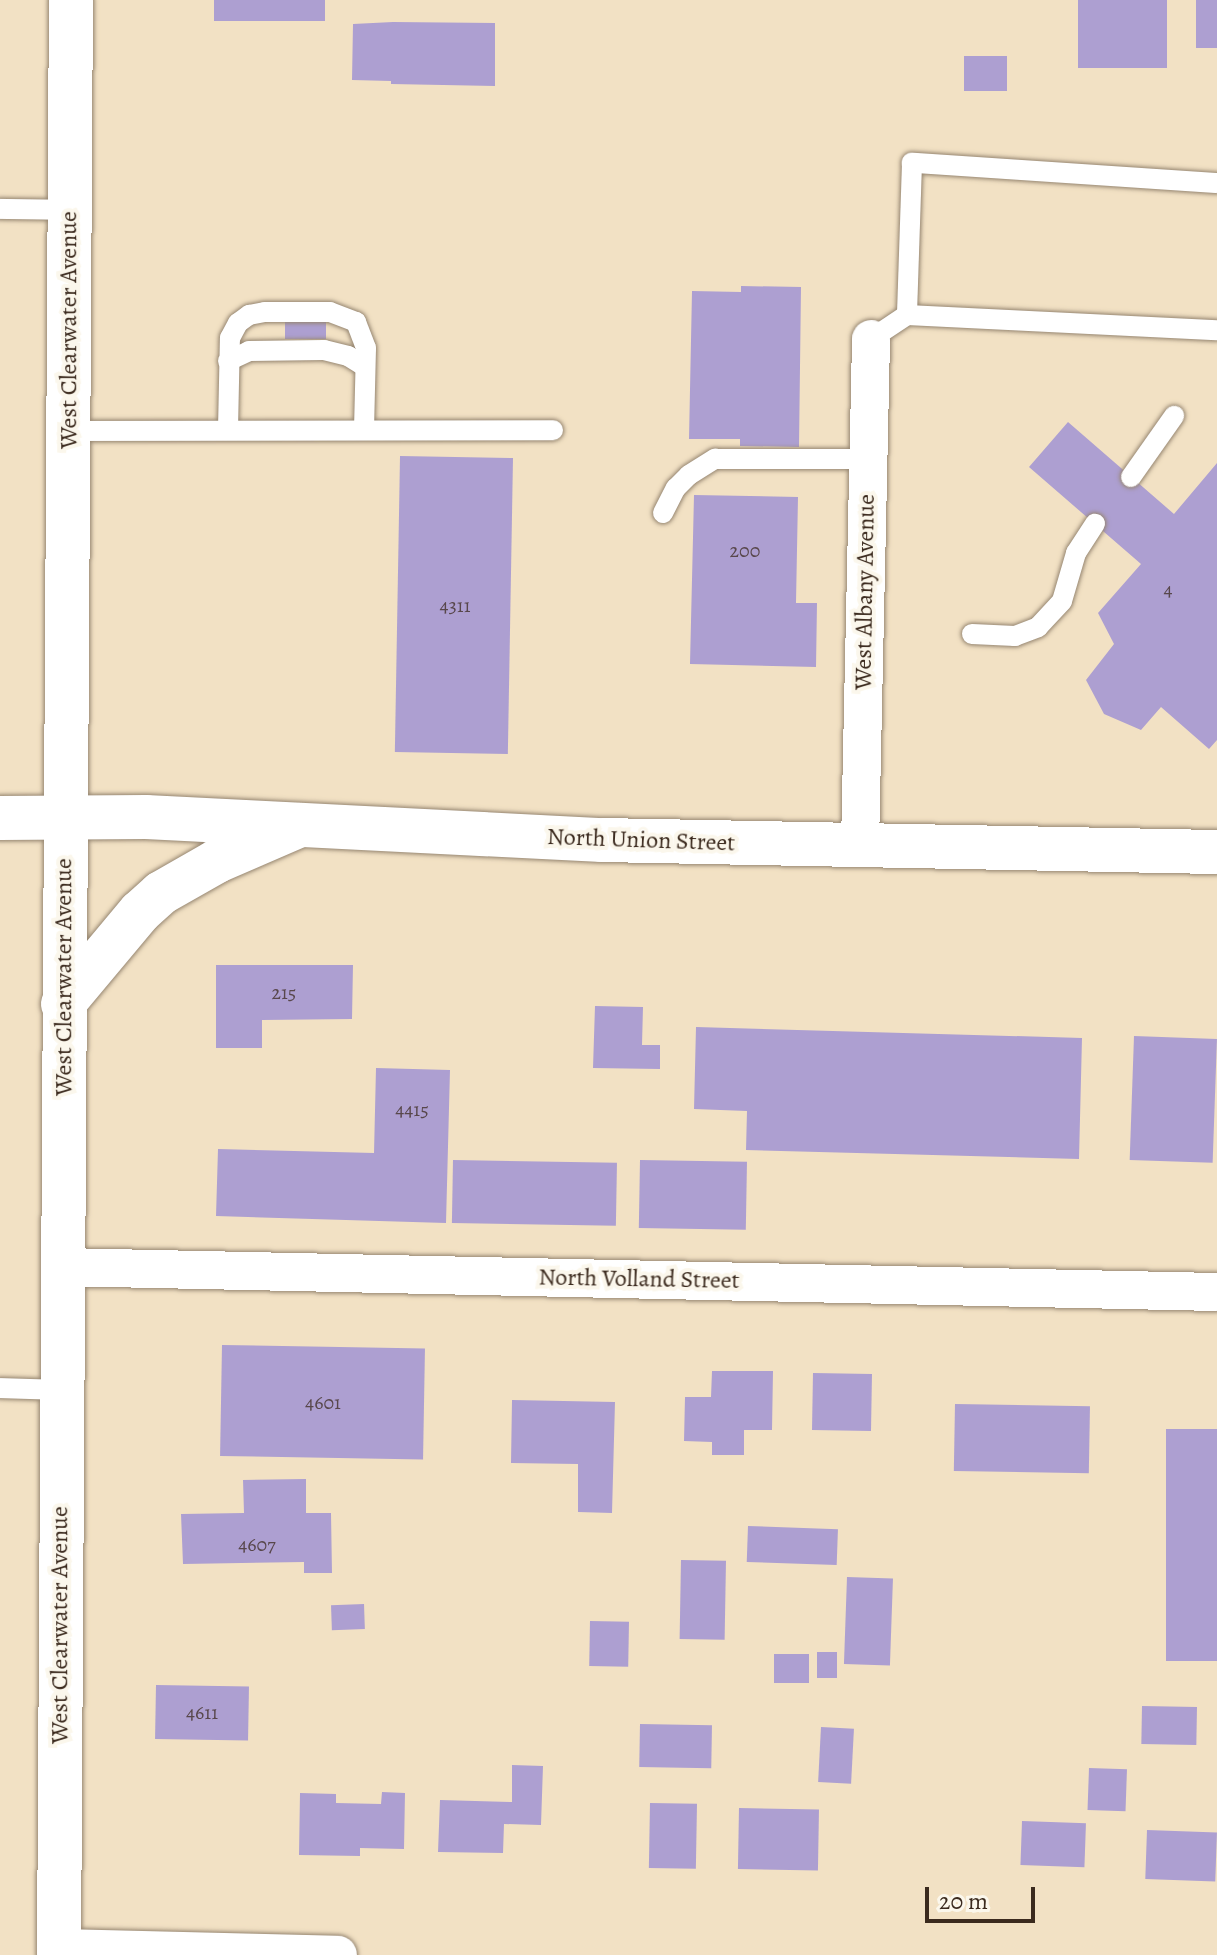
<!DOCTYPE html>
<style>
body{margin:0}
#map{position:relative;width:1217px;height:1955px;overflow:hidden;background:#f2e1c4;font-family:Alegreya,serif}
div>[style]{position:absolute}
.building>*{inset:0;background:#ad9fd1;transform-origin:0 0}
.roads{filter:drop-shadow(0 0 2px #968671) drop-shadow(0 0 2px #968671)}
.service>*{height:20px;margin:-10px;padding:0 10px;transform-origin:10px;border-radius:10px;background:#fff}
.minor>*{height:38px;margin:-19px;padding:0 19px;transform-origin:19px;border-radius:19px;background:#fff}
.secondary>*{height:44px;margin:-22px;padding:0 22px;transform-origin:22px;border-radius:22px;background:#fff}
.primary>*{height:44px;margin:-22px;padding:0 22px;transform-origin:22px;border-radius:22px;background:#fff}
span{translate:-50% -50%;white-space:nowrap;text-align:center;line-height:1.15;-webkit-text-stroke:8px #fbf7ec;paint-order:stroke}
.number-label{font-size:20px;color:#58474b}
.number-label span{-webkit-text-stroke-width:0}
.street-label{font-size:24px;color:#3b2a1e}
.scale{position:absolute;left:925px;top:1887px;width:110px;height:36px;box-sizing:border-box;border:4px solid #3b2a1e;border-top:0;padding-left:10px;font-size:24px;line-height:28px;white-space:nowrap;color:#3b2a1e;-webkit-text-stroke:6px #fbf7ec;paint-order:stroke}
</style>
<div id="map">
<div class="building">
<i style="left:214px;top:0;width:111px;height:21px"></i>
<i style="left:1078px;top:0;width:89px;height:68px"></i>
<i style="left:1196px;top:0;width:21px;height:48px"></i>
<i style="clip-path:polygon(393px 22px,495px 23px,495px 86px,391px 84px,391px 81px,352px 80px,353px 24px)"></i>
<i style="left:964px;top:56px;width:43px;height:35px"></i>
<i style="clip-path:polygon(741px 286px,801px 287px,799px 447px,740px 446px,740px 439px,689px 439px,692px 291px,741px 292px)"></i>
<i style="left:285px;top:318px;width:41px;height:21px"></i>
<i style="clip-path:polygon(1068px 422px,1174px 514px,1217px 463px,1217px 740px,1209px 749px,1161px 707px,1141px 730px,1104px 714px,1086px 680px,1114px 644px,1098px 613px,1141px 564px,1029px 467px)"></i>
<i style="left:513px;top:458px;width:296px;height:113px;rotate:91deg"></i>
<i style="clip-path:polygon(694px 495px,798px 497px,796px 603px,817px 603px,816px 667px,690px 664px)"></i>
<i style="clip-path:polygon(216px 965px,353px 965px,352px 1019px,262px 1020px,262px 1048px,216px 1048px)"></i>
<i style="clip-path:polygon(595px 1006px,643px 1007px,642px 1045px,660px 1045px,660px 1069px,593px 1068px)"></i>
<i style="clip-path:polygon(696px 1027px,1082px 1038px,1079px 1159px,746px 1150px,747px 1111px,694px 1109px)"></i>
<i style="left:1134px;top:1036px;width:83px;height:124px;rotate:2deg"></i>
<i style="clip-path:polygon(376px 1068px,450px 1070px,446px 1223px,216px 1216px,218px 1149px,374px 1153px)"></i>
<i style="left:453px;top:1160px;width:164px;height:63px;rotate:1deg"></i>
<i style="left:640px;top:1160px;width:107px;height:68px;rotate:1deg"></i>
<i style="left:222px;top:1345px;width:203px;height:111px;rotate:1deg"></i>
<i style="clip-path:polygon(712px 1371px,773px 1371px,772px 1430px,744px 1430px,744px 1455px,712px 1455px,712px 1442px,684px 1441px,685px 1397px,711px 1397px)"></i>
<i style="left:813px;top:1373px;width:59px;height:57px;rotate:1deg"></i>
<i style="clip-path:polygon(512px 1400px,615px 1402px,612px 1513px,578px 1512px,578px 1464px,511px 1463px)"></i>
<i style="left:955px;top:1404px;width:135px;height:67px;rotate:1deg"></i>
<i style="left:1166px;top:1429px;width:51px;height:232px"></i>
<i style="clip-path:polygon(306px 1479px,306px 1513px,331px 1513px,332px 1573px,304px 1573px,304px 1562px,183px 1564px,181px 1514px,244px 1513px,243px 1480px)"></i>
<i style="left:748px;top:1526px;width:90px;height:36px;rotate:2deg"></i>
<i style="left:681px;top:1560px;width:45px;height:79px;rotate:1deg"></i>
<i style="left:847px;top:1577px;width:46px;height:87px;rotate:2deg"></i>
<i style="left:364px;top:1604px;width:25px;height:33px;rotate:88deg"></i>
<i style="left:590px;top:1621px;width:39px;height:45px;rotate:1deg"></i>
<i style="left:817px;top:1652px;width:20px;height:26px"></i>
<i style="left:774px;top:1654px;width:35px;height:29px"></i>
<i style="left:156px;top:1685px;width:93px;height:54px;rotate:1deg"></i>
<i style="left:1142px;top:1706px;width:55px;height:38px;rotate:1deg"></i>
<i style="left:640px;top:1724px;width:72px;height:43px;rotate:1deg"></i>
<i style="left:821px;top:1727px;width:33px;height:55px;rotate:3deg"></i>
<i style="clip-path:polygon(512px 1765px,543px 1766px,541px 1825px,504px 1824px,503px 1853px,438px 1852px,440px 1800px,512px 1802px)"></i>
<i style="left:1089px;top:1768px;width:38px;height:42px;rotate:2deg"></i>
<i style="clip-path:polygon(382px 1792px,405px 1793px,404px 1849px,360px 1848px,360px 1856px,299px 1855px,300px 1793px,336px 1794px,336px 1803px,381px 1804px)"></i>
<i style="left:650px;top:1803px;width:47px;height:65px;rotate:1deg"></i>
<i style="left:739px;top:1808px;width:80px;height:61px;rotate:1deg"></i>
<i style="left:1022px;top:1821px;width:64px;height:44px;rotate:2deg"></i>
<i style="left:1147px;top:1830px;width:70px;height:49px;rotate:2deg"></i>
</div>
<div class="roads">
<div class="service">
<i style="left:1217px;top:183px;width:306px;rotate:-176.2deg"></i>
<i style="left:912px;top:163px;width:152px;rotate:91.9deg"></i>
<i style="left:907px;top:315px;width:310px;rotate:2.8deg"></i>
<i style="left:0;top:209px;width:70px;rotate:0.8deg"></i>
<i style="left:871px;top:339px;width:43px;rotate:-33.7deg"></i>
<i style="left:228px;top:361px;width:23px;rotate:-25deg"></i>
<i style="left:249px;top:351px;width:75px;rotate:-0.8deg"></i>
<i style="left:324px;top:350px;width:25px;rotate:14deg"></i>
<i style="left:348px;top:356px;width:19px;rotate:32deg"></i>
<i style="left:228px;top:430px;width:92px;rotate:-88.8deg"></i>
<i style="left:230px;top:338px;width:17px;rotate:-62deg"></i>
<i style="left:238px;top:323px;width:14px;rotate:-36deg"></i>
<i style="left:249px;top:315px;width:16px;rotate:-11deg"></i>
<i style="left:265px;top:312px;width:65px"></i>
<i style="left:330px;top:312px;width:28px;rotate:21deg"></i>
<i style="left:356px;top:322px;width:28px;rotate:69deg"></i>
<i style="left:366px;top:348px;width:82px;rotate:91.4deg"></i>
<i style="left:68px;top:431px;width:485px;rotate:-0.1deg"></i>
<i style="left:1131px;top:477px;width:75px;rotate:-54.8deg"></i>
<i style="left:663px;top:513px;width:28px;rotate:-63deg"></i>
<i style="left:676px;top:488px;width:18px;rotate:-45deg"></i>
<i style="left:689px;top:475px;width:31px;rotate:-32deg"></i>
<i style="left:715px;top:459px;width:153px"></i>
<i style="left:972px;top:634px;width:43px;rotate:2.7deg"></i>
<i style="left:1015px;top:636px;width:25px;rotate:-21deg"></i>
<i style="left:1038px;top:627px;width:35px;rotate:-47deg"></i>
<i style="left:1062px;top:601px;width:50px;rotate:-73.7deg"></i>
<i style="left:1076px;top:553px;width:35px;rotate:-57deg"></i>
<i style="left:0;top:1388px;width:60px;rotate:1.9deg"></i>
</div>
<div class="minor">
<i style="left:860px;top:845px;width:506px;rotate:-88.75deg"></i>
<i style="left:62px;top:1267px;width:1155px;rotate:1.24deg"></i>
<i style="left:59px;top:1948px;width:279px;rotate:1.4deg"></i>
</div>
<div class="secondary">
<i style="left:0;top:818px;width:146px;rotate:-0.4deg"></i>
<i style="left:146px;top:817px;width:457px;rotate:2.9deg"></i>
<i style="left:602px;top:840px;width:615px;rotate:1.12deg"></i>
</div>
<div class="primary">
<i style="left:63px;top:1004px;width:120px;rotate:-50.1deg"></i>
<i style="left:140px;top:912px;width:28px;rotate:-42deg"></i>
<i style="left:161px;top:893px;width:64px;rotate:-29.7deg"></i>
<i style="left:217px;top:861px;width:90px;rotate:-23.4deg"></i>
<i style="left:59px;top:1955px;width:1955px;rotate:-89.65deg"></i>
</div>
</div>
<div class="number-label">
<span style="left:745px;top:550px">200</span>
<span style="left:1168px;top:589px">4</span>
<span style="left:455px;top:605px">4311</span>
<span style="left:284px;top:992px">215</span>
<span style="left:412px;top:1109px">4415</span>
<span style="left:323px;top:1402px">4601</span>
<span style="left:257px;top:1544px">4607</span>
<span style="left:202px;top:1712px">4611</span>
</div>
<div class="street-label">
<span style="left:69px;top:330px;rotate:-90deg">West Clearwater Avenue</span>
<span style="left:865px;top:592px;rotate:-89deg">West Albany Avenue</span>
<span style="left:641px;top:840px;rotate:2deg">North Union Street</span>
<span style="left:64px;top:977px;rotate:-90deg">West Clearwater Avenue</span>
<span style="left:639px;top:1279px;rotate:1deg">North Volland Street</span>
<span style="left:60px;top:1625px;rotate:-90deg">West Clearwater Avenue</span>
</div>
<div class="scale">20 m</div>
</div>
